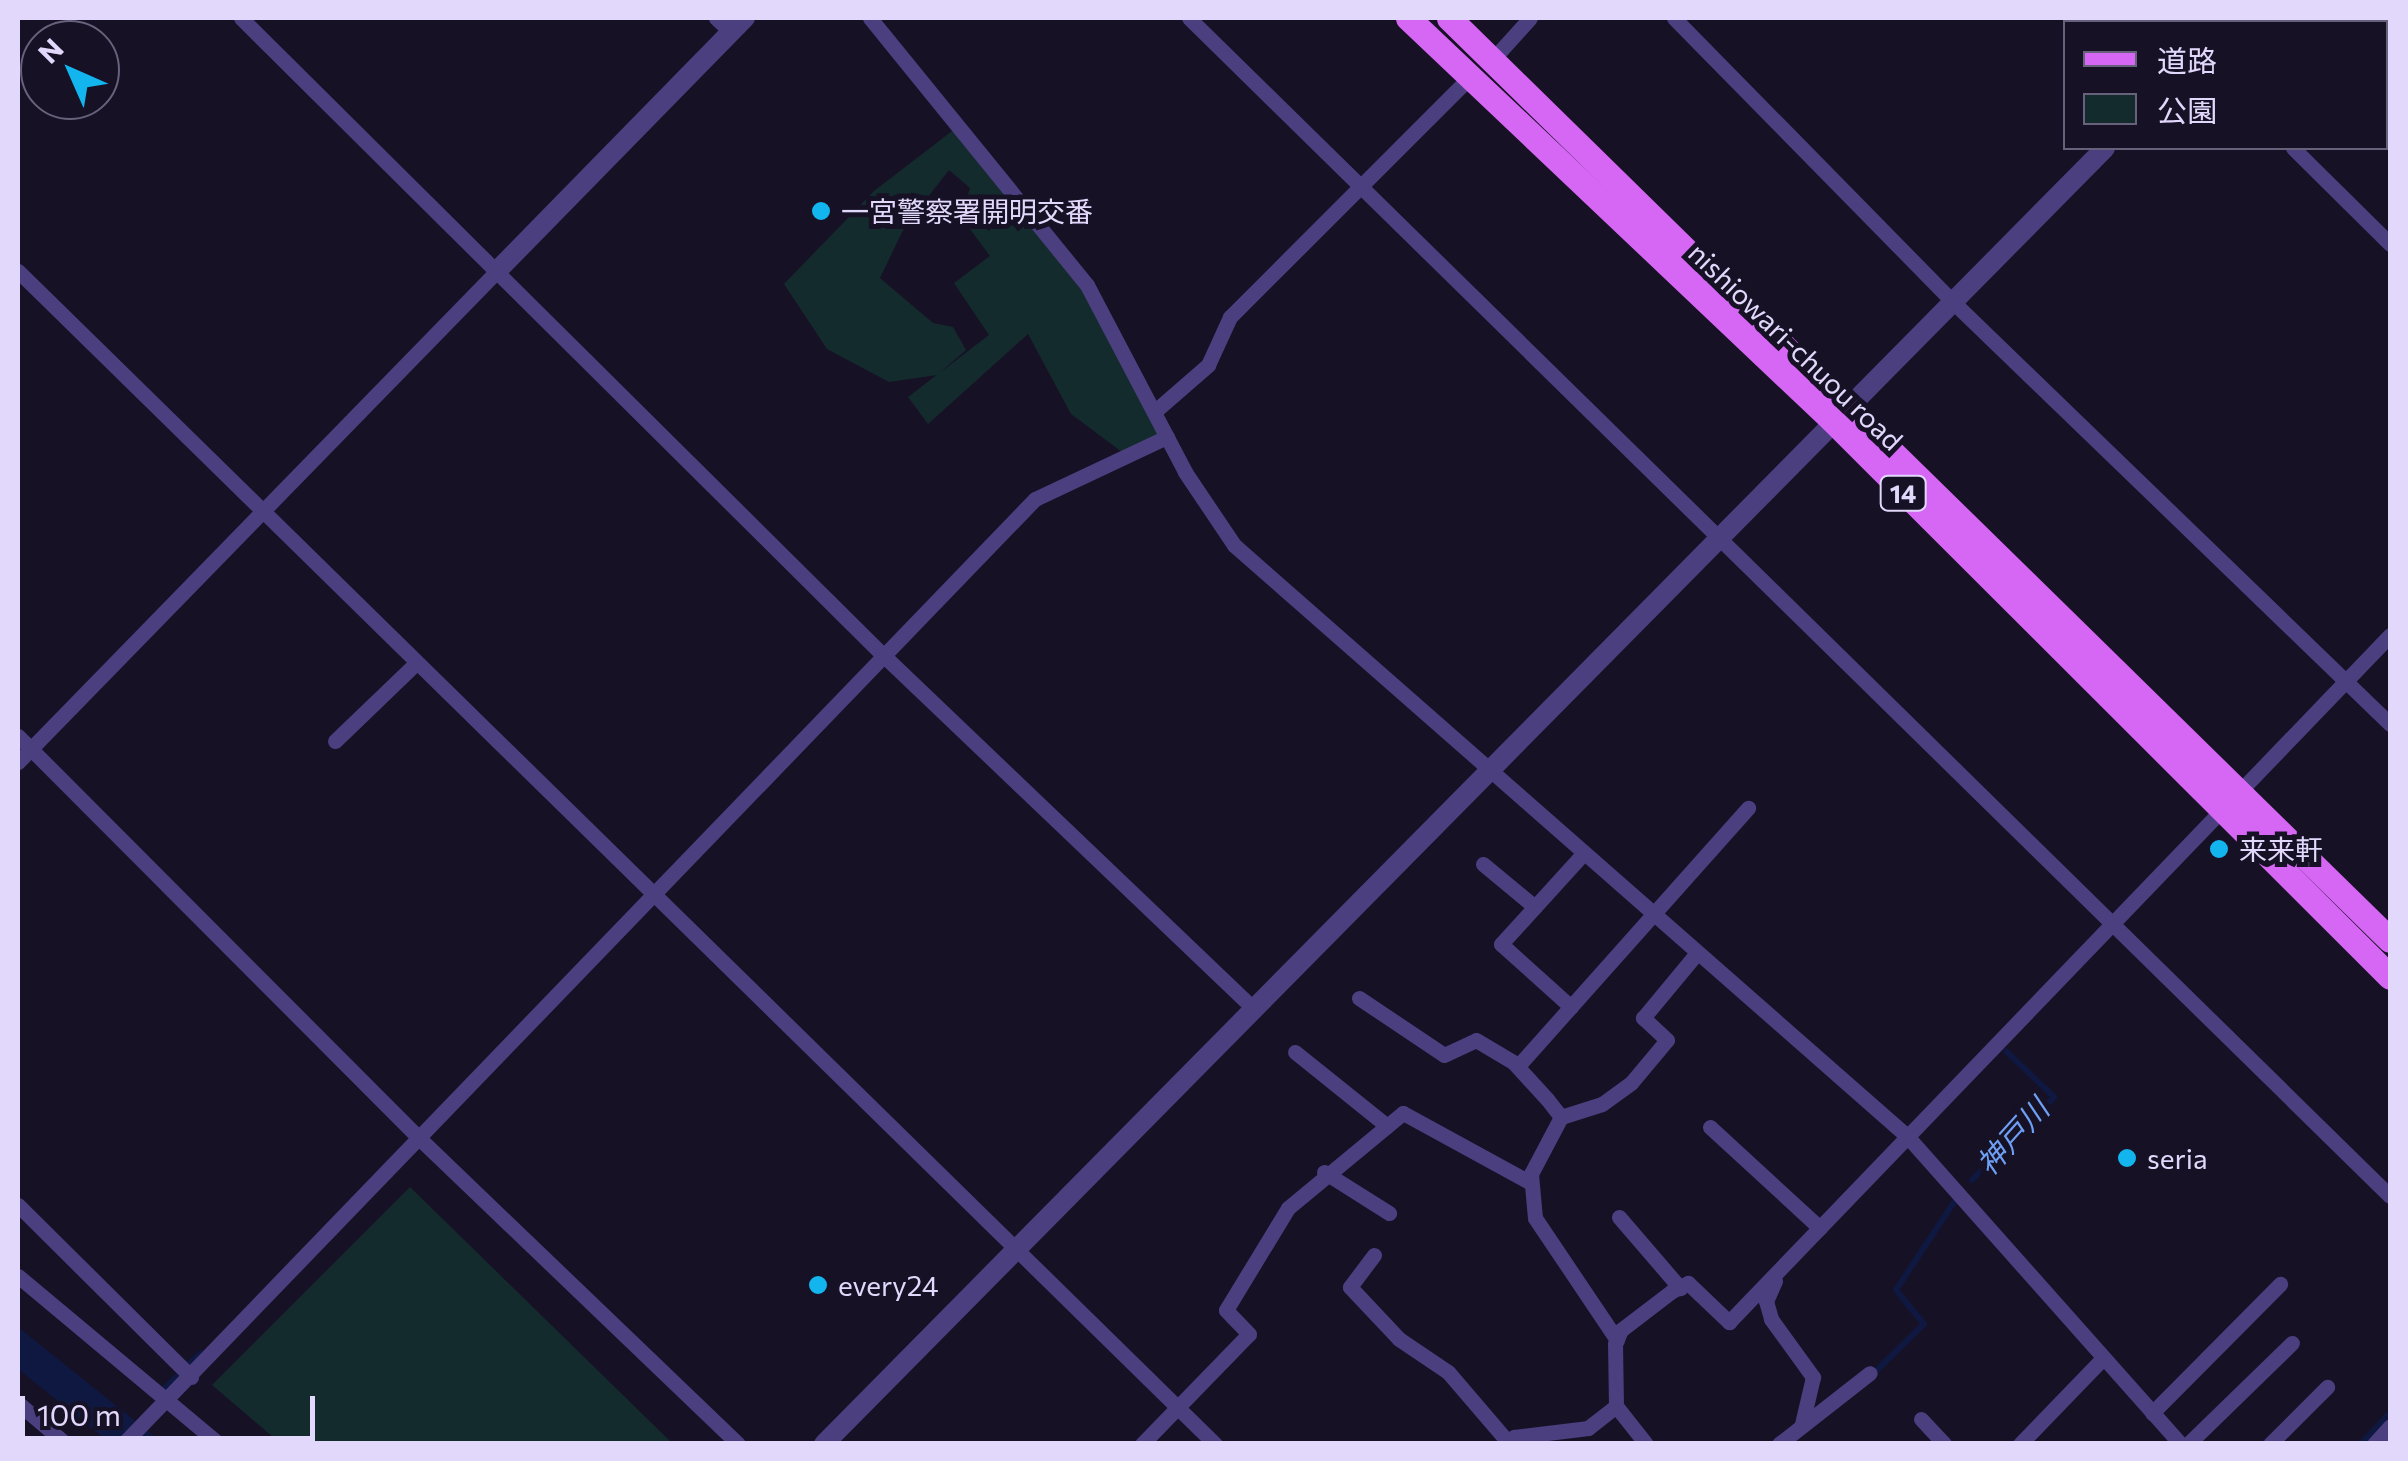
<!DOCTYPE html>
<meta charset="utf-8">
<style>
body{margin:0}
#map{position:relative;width:2408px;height:1461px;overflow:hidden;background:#171125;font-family:Commissioner,"Noto Sans JP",sans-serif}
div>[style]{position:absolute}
.green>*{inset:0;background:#142b2e}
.water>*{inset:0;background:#0e1841}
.stream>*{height:6px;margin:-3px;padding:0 3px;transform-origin:3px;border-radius:3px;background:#0e1841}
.minor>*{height:15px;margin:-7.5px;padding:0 7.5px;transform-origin:7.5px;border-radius:7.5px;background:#4c3f80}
.tertiary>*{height:20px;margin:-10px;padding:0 10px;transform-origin:10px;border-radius:10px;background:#4c3f80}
.primary>*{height:25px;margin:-12.5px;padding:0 12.5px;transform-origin:12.5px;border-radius:12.5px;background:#d667f4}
.dots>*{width:28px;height:28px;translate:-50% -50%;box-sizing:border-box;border:5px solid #171125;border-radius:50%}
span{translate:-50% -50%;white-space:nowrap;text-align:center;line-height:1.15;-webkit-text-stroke:10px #171125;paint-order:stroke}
.shield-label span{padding:2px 8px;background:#171125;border:2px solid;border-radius:8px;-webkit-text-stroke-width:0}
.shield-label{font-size:25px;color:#e2d8fc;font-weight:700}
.poi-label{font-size:28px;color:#e2d8fc}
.left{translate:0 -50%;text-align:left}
.street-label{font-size:28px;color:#e2d8fc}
.water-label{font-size:30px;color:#6da0f4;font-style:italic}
.frame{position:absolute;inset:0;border:20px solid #e2d8fc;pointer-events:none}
.legend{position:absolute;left:2063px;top:20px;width:325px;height:130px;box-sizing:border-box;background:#171125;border:2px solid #68617b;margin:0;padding:12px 18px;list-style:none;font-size:30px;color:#e2d8fc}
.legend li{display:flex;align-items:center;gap:20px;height:50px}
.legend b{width:50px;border:2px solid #68617b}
.north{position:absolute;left:20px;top:20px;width:100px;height:100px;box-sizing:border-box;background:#171125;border:2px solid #68617b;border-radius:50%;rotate:315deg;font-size:28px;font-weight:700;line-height:40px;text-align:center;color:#e2d8fc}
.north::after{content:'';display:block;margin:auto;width:35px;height:45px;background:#12b5ee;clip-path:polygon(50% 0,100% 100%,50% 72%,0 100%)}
.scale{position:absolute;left:20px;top:1396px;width:295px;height:45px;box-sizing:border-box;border:5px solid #e2d8fc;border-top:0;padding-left:12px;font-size:30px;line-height:35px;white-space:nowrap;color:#e2d8fc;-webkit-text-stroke:8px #171125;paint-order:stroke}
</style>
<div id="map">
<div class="green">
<i style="clip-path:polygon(956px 128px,1087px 285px,1167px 437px,1126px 455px,1071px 414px,1028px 334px,928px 424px,908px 397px,989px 335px,954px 283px,990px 256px,961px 217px,970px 188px,949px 170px,905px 226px,880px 278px,933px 323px,953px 327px,966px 350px,937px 375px,889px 382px,827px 349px,784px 284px,874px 191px)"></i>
<i style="clip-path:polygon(410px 1187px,672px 1443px,280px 1443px,212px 1385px)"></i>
</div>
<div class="water">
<i style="clip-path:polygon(18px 1327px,163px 1443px,110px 1443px,18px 1369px)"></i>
</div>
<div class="stream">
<i style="left:1972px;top:1180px;width:117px;rotate:-45.3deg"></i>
<i style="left:2054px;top:1097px;width:66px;rotate:-136.2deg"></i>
<i style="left:190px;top:1363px;width:15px;rotate:-42deg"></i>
<i style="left:1878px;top:1369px;width:64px;rotate:-44.4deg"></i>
<i style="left:1924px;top:1324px;width:44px;rotate:-129.5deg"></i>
<i style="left:1896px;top:1290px;width:105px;rotate:-56.6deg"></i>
<i style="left:166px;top:1387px;width:14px;rotate:-45deg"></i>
<i style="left:2361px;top:1444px;width:42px;rotate:-46.9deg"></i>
</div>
<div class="minor">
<i style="left:241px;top:18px;width:903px;rotate:44.78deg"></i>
<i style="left:882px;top:654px;width:514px;rotate:43.66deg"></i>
<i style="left:716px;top:18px;width:21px;rotate:43deg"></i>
<i style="left:870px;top:18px;width:344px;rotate:50.9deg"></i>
<i style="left:1087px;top:285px;width:211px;rotate:62.3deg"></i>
<i style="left:1185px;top:472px;width:88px;rotate:56.1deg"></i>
<i style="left:1234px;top:545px;width:896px;rotate:41.29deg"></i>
<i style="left:1907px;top:1136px;width:412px;rotate:48.4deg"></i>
<i style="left:1189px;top:18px;width:1682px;rotate:44.45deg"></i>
<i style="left:1674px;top:18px;width:397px;rotate:45.5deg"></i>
<i style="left:1952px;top:301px;width:609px;rotate:44deg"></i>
<i style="left:2161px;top:18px;width:6px;rotate:39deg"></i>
<i style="left:1493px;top:59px;width:55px;rotate:-47.9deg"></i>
<i style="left:2293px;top:148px;width:136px;rotate:44.7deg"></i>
<i style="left:18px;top:271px;width:1676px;rotate:44.42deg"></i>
<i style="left:1154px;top:412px;width:72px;rotate:-41deg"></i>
<i style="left:1208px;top:365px;width:53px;rotate:-65.4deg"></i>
<i style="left:1230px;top:317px;width:341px;rotate:-45deg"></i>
<i style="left:18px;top:736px;width:568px;rotate:45.07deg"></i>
<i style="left:419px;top:1138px;width:442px;rotate:43.8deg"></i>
<i style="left:335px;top:741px;width:112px;rotate:-43.9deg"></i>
<i style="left:18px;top:762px;width:687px;rotate:-45.71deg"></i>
<i style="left:1483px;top:864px;width:67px;rotate:39.6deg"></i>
<i style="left:1359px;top:998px;width:102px;rotate:33.8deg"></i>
<i style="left:1444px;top:1055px;width:35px;rotate:-25deg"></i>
<i style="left:1476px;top:1040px;width:43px;rotate:30.7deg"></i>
<i style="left:1513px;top:1062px;width:50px;rotate:47.4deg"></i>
<i style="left:1547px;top:1099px;width:23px;rotate:52deg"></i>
<i style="left:1561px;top:1117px;width:64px;rotate:117.8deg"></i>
<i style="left:1531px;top:1174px;width:44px;rotate:84.8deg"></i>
<i style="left:1535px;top:1218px;width:147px;rotate:56.1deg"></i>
<i style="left:1571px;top:1007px;width:94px;rotate:-138deg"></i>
<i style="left:1501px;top:944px;width:122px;rotate:-47.7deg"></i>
<i style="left:1295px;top:1052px;width:118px;rotate:38.8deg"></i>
<i style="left:1518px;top:1066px;width:346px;rotate:-48.3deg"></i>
<i style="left:1561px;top:1117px;width:43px;rotate:-17.6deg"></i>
<i style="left:1602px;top:1104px;width:36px;rotate:-36deg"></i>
<i style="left:1631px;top:1083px;width:56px;rotate:-50.1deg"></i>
<i style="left:1667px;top:1040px;width:33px;rotate:-137deg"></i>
<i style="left:1643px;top:1018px;width:85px;rotate:-50.3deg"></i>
<i style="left:1710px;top:1127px;width:149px;rotate:42.6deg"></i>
<i style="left:1324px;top:1172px;width:77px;rotate:32.2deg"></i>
<i style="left:18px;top:1205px;width:244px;rotate:44.8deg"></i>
<i style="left:1619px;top:1217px;width:94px;rotate:49.3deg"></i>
<i style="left:1374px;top:1255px;width:40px;rotate:127deg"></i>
<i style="left:1350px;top:1287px;width:71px;rotate:46.7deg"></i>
<i style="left:1399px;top:1339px;width:59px;rotate:34deg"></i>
<i style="left:1448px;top:1372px;width:92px;rotate:49.4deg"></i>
<i style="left:18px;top:1276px;width:262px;rotate:39.9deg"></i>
<i style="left:1775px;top:1281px;width:22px;rotate:114deg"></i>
<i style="left:1766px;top:1301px;width:19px;rotate:74deg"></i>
<i style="left:1771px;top:1319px;width:72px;rotate:54.1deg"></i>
<i style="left:1813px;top:1377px;width:48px;rotate:103.2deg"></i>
<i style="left:18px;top:1403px;width:63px;rotate:40.5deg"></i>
<i style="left:1616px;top:1406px;width:48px;rotate:51.7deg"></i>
<i style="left:2152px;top:1413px;width:182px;rotate:-45.2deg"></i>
<i style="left:1921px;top:1419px;width:34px;rotate:47deg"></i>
<i style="left:123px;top:1444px;width:1313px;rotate:-46.02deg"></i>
<i style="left:1035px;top:499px;width:146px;rotate:-25.2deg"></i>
<i style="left:1142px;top:1444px;width:153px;rotate:-45.8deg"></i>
<i style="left:1249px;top:1334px;width:33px;rotate:-134deg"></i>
<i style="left:1226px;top:1310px;width:119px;rotate:-58.7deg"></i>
<i style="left:1288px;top:1208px;width:149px;rotate:-39.6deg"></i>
<i style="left:1403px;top:1113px;width:146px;rotate:28.7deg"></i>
<i style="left:1506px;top:1444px;width:11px;rotate:-41deg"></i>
<i style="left:1514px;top:1437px;width:75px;rotate:-6.9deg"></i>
<i style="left:1588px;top:1428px;width:36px;rotate:-38deg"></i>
<i style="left:1616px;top:1406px;width:62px;rotate:-90.9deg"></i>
<i style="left:1615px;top:1344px;width:15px;rotate:-67deg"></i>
<i style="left:1621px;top:1330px;width:64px;rotate:-37.4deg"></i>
<i style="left:1672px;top:1291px;width:18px;rotate:-27deg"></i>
<i style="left:1688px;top:1283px;width:57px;rotate:43.6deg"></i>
<i style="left:1729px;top:1322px;width:953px;rotate:-46.1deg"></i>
<i style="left:1779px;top:1444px;width:115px;rotate:-38deg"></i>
<i style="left:2020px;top:1444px;width:120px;rotate:-46deg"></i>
<i style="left:2188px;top:1444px;width:145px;rotate:-44.2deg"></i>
<i style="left:2270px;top:1444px;width:81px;rotate:-45deg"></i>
<i style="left:2374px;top:1444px;width:24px;rotate:-48deg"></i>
</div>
<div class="tertiary">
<i style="left:2229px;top:22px;width:6px;rotate:-39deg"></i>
<i style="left:498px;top:270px;width:353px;rotate:-45.6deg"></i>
<i style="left:824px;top:1444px;width:1822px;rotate:-45.33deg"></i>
</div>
<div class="primary">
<i style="left:1408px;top:18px;width:584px;rotate:43.47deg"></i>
<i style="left:1832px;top:420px;width:788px;rotate:44.95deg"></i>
<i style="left:1449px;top:18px;width:1317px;rotate:44.42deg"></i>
</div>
<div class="dots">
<i style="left:821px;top:211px;background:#12b5ee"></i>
<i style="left:2219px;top:849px;background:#12b5ee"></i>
<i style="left:2127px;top:1158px;background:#12b5ee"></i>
<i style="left:818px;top:1285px;background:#12b5ee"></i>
</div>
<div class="shield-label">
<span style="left:1903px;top:493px">14</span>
</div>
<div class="poi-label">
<span class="left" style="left:841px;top:211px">一宮警察署開明交番</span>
<span class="left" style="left:2239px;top:849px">来来軒</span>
<span class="left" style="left:2147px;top:1158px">seria</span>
<span class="left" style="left:838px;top:1285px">every24</span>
</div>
<div class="street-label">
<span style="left:1796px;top:346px;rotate:44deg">nishiowari-chuou road</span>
</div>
<div class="water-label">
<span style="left:2012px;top:1136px;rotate:-48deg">神戸川</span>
</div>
<div class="frame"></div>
<ul class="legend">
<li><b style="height:12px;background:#d667f4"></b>道路</li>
<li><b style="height:28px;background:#142b2e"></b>公園</li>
</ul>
<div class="north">N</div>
<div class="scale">100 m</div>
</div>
